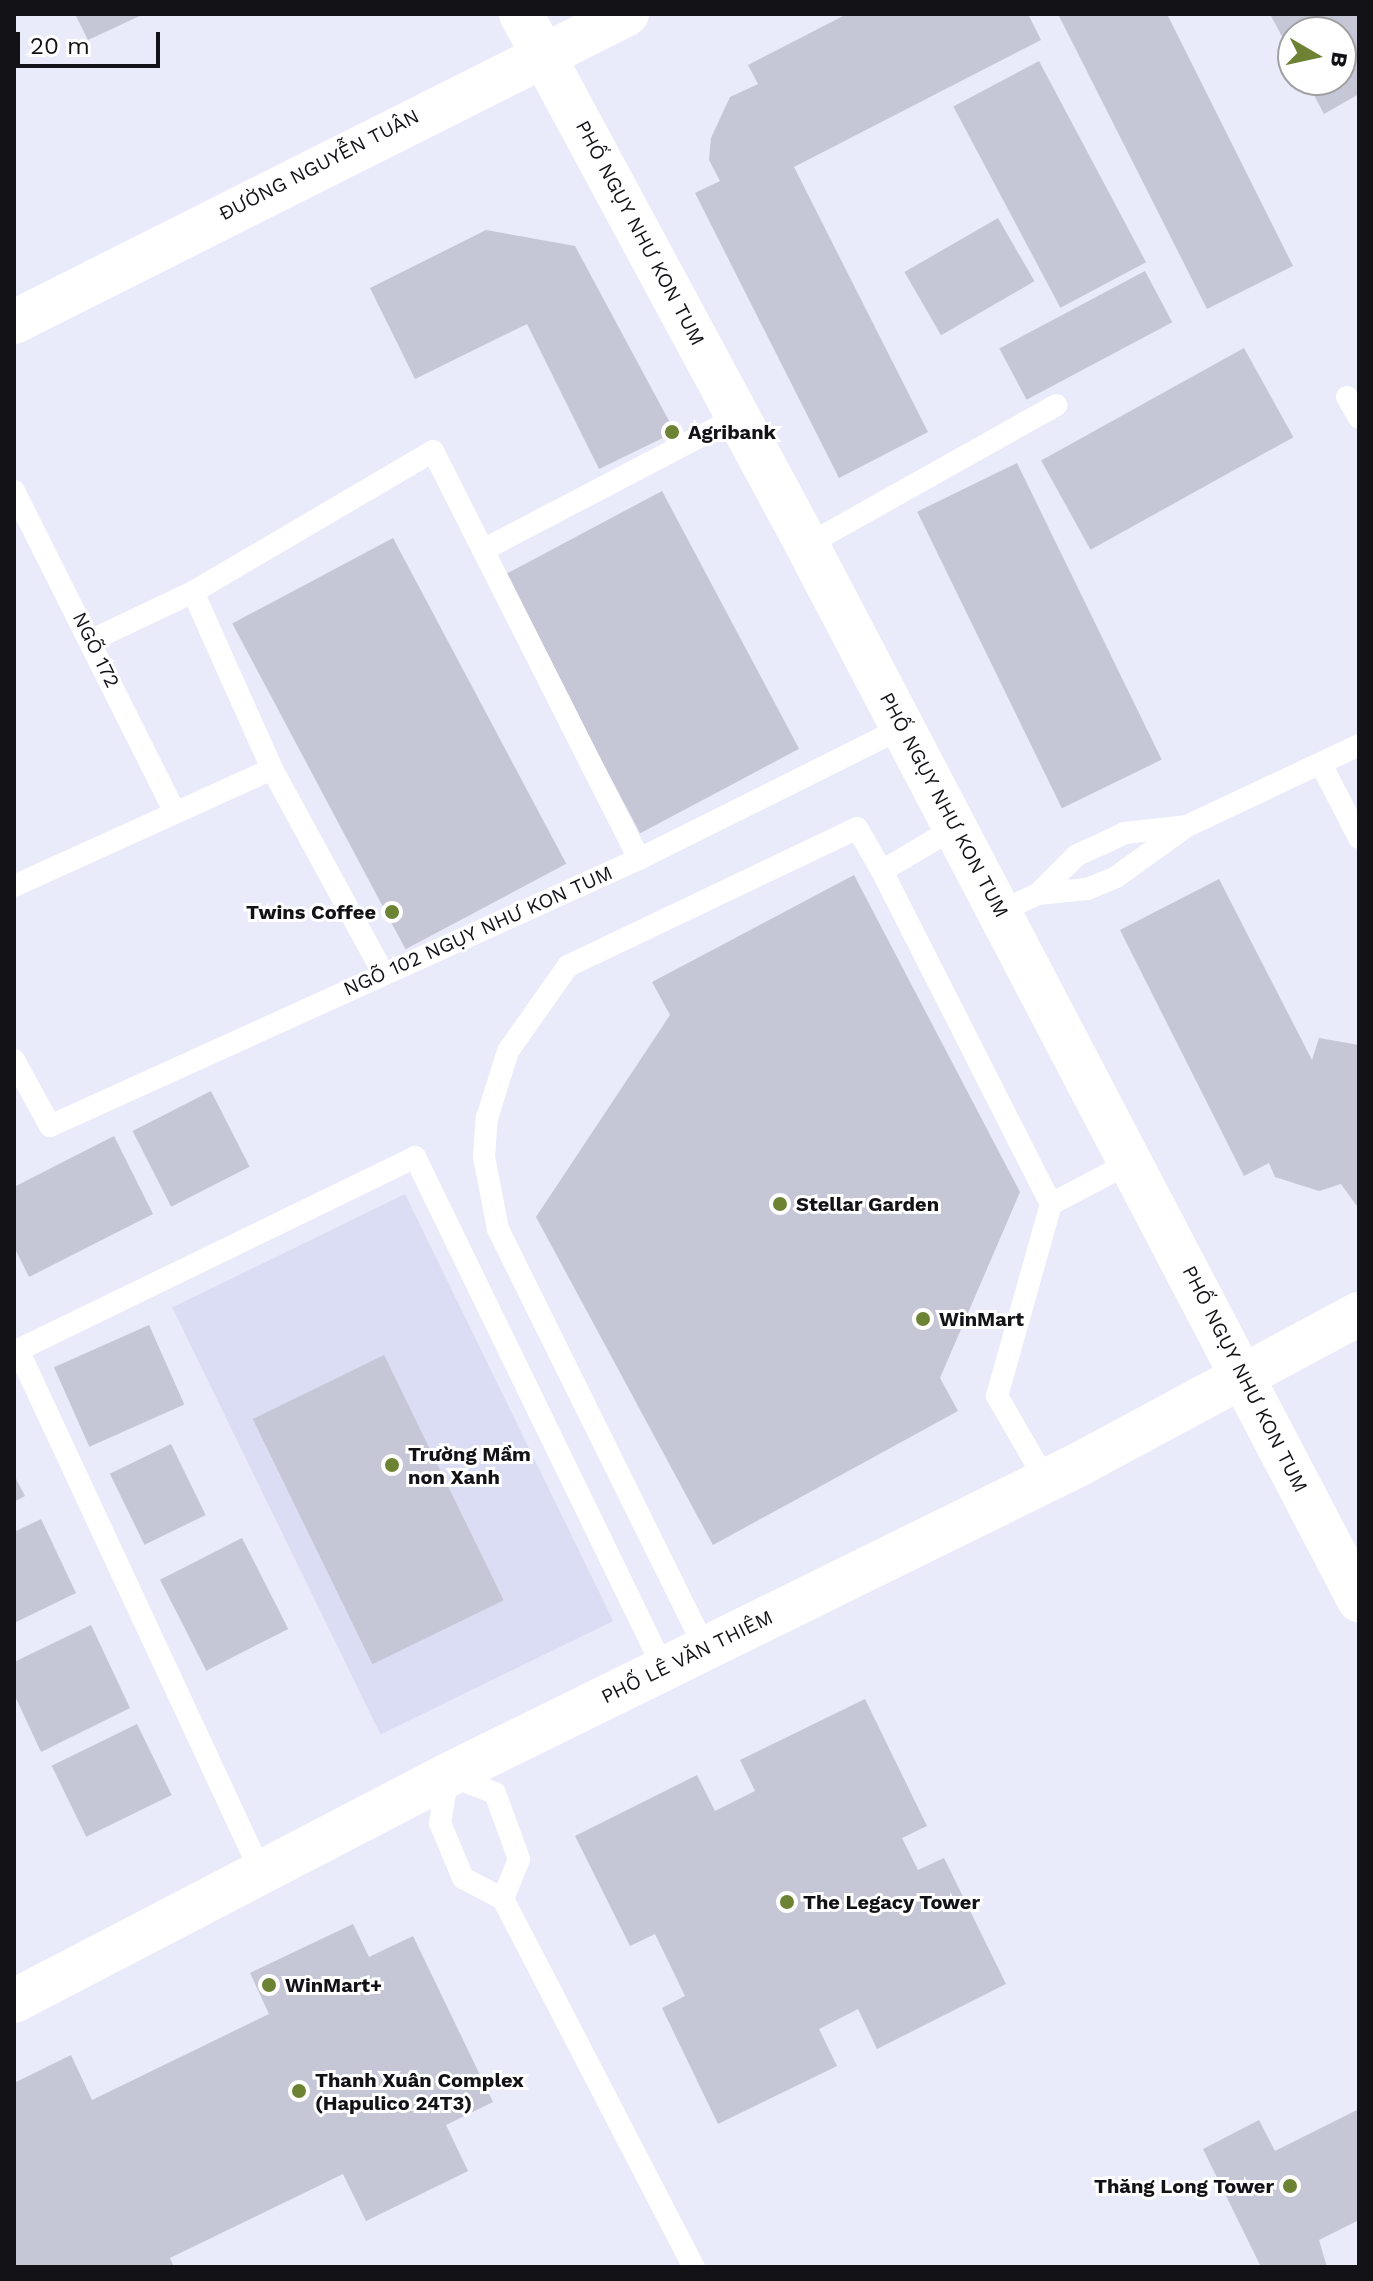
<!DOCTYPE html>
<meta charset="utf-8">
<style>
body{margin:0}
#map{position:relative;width:1373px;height:2281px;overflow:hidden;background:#e9eafa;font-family:"Work Sans",sans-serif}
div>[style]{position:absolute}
.built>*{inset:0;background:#dbddf4;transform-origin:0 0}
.building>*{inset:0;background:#c5c6d6;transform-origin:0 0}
.service>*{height:22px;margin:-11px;padding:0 11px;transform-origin:11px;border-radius:11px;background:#fff}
.minor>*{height:44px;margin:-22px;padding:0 22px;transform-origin:22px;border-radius:22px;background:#fff}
.tertiary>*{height:44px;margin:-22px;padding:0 22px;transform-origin:22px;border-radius:22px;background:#fff}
.dots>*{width:22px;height:22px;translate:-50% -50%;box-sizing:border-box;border:4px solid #fff;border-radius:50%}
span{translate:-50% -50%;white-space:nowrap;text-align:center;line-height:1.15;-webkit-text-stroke:6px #fff;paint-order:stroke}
.street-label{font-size:20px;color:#121217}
.poi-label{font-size:20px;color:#121217;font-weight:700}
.left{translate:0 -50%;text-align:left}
.right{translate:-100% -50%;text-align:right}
.frame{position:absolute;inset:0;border:16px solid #121217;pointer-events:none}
.north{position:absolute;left:1277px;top:16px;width:80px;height:80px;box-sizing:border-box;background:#fff;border:2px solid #a0a0a2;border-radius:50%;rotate:99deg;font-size:22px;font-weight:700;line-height:32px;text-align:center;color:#121217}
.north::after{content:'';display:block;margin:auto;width:28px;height:36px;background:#6c8334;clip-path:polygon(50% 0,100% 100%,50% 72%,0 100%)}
.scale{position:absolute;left:16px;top:32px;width:144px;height:36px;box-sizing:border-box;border:4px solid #121217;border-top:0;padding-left:10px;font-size:24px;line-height:28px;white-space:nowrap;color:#121217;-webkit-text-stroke:6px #fff;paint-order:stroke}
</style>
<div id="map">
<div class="built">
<i style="left:405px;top:1194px;width:475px;height:259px;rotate:64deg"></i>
</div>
<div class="building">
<i style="clip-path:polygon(75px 14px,144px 14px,88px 40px)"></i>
<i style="clip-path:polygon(847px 14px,1028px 14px,1041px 40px,794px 167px,928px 432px,839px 478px,695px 193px,720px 181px,709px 160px,711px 138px,730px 97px,758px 84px,748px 65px)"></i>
<i style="clip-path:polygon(1058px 14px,1167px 14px,1293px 266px,1207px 309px)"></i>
<i style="clip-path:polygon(1270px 14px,1359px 14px,1359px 94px,1324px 114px,1306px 80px,1341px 80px,1341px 32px,1293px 32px,1293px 57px)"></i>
<i style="left:1039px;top:61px;width:228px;height:97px;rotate:62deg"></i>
<i style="left:998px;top:218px;width:73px;height:108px;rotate:60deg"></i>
<i style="clip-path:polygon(486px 230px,575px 246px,675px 432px,599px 469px,527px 324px,415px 379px,370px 288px)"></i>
<i style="left:1145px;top:271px;width:58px;height:165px;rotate:62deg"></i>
<i style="left:1244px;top:348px;width:102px;height:232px;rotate:61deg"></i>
<i style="left:1017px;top:463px;width:330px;height:111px;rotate:64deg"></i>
<i style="left:662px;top:491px;width:292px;height:180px;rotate:62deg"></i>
<i style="left:393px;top:538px;width:369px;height:182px;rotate:62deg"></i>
<i style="clip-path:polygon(854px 875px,1020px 1192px,940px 1378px,958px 1411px,713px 1545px,536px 1217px,670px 1015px,652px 982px)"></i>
<i style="clip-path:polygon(1219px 879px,1312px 1060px,1319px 1038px,1359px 1045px,1359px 1209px,1341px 1184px,1319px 1191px,1275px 1177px,1269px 1163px,1244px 1176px,1120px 930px)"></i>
<i style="left:211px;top:1091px;width:85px;height:88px;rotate:63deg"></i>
<i style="clip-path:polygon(114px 1136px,153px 1214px,29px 1277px,14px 1247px,14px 1187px)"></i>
<i style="left:149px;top:1325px;width:87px;height:104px;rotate:66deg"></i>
<i style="left:384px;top:1355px;width:273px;height:146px;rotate:64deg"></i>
<i style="left:171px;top:1444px;width:79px;height:68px;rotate:64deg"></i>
<i style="clip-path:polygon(14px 1475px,25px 1496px,14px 1502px)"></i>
<i style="clip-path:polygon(41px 1519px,76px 1593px,14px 1623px,14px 1532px)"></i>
<i style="left:242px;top:1538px;width:102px;height:92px;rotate:63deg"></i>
<i style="clip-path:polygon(91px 1625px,130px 1708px,41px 1752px,14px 1694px,14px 1662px)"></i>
<i style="clip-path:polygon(865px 1699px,927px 1826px,902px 1838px,918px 1870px,944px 1858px,1006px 1984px,877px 2049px,858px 2009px,819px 2029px,837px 2066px,718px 2124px,662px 2008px,685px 1996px,655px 1934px,630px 1946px,575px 1836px,697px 1775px,715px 1811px,755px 1791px,740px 1760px)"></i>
<i style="left:137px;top:1724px;width:79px;height:95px;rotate:64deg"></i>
<i style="clip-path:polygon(353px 1924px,369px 1957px,413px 1936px,493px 2102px,446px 2125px,468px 2171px,366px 2221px,343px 2174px,170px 2258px,174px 2267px,14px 2267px,14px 2083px,71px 2055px,92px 2100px,269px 2014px,250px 1973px)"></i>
<i style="clip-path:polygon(1359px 2109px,1359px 2220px,1319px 2240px,1327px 2267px,1261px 2267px,1203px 2149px,1259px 2120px,1275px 2151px)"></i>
</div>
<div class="service">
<i style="left:1347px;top:397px;width:24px;rotate:60deg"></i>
<i style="left:14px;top:491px;width:359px;rotate:63.4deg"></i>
<i style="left:807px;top:545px;width:286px;rotate:-29.3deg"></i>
<i style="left:483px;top:550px;width:289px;rotate:-27.6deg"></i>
<i style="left:193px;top:592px;width:194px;rotate:65.9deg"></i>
<i style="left:272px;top:769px;width:232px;rotate:61.4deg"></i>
<i style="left:92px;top:640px;width:112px;rotate:-25.4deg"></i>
<i style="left:193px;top:592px;width:278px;rotate:-30.4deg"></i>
<i style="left:433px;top:451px;width:457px;rotate:63.2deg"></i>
<i style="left:1321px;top:764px;width:83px;rotate:62.8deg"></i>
<i style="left:956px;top:827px;width:86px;rotate:149.3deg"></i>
<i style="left:882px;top:871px;width:373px;rotate:63.1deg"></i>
<i style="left:1051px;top:1204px;width:199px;rotate:105.7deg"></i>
<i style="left:997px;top:1396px;width:98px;rotate:60deg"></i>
<i style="left:14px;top:886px;width:283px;rotate:-24.4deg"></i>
<i style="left:1038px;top:894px;width:55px;rotate:-45deg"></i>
<i style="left:1077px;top:855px;width:27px;rotate:-24deg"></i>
<i style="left:1102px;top:844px;width:25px;rotate:-26deg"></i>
<i style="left:1125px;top:833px;width:61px;rotate:-6.5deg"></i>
<i style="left:1001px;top:911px;width:41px;rotate:-24.7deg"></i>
<i style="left:1038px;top:894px;width:49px;rotate:-5.8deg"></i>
<i style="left:1087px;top:889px;width:31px;rotate:-22deg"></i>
<i style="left:1116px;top:877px;width:87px;rotate:-35.7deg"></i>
<i style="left:1187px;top:826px;width:190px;rotate:-25.2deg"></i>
<i style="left:14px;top:1060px;width:75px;rotate:61.4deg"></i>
<i style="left:50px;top:1126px;width:647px;rotate:-24.39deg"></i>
<i style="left:639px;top:859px;width:294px;rotate:-26.5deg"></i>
<i style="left:1051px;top:1204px;width:90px;rotate:-27.7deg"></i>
<i style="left:18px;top:1350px;width:576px;rotate:65.04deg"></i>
<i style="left:14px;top:1352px;width:446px;rotate:-25.9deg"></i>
<i style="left:415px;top:1157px;width:569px;rotate:64.07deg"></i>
<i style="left:705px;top:1648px;width:467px;rotate:-116.3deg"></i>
<i style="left:498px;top:1229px;width:73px;rotate:-101deg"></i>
<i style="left:484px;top:1157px;width:39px;rotate:-86deg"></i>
<i style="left:487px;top:1118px;width:70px;rotate:-72.6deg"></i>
<i style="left:508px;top:1051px;width:104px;rotate:-54.8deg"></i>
<i style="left:568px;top:966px;width:320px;rotate:-25.5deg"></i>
<i style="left:857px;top:828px;width:50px;rotate:59.8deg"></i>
<i style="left:503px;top:1899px;width:43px;rotate:-68.2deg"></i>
<i style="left:519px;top:1859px;width:70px;rotate:-110deg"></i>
<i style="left:495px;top:1793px;width:50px;rotate:-159deg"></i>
<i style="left:448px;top:1775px;width:49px;rotate:99.5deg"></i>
<i style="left:440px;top:1823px;width:60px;rotate:67.3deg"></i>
<i style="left:463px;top:1878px;width:45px;rotate:27.7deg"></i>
<i style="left:503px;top:1899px;width:415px;rotate:62.6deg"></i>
</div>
<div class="minor">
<i style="left:14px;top:2001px;width:489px;rotate:-27.5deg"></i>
<i style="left:448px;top:1775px;width:702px;rotate:-26.2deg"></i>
<i style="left:1078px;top:1465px;width:319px;rotate:-28.3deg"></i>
</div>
<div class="tertiary">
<i style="left:521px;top:14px;width:603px;rotate:61.69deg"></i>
<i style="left:807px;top:545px;width:1191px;rotate:62.38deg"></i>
<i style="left:14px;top:322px;width:686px;rotate:-26.68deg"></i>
</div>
<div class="dots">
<i style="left:672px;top:432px;background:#6c8334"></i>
<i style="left:392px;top:912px;background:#6c8334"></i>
<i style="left:780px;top:1204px;background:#6c8334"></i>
<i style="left:923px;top:1319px;background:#6c8334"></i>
<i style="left:392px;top:1465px;background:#6c8334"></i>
<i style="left:787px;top:1902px;background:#6c8334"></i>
<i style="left:269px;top:1985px;background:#6c8334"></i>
<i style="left:299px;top:2091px;background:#6c8334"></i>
<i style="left:1290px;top:2186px;background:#6c8334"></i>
</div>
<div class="street-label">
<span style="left:319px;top:165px;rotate:-27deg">ĐƯỜNG NGUYỄN TUÂN</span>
<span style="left:640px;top:233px;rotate:62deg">PHỐ NGỤY NHƯ KON TUM</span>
<span style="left:96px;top:650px;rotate:64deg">NGÕ 172</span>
<span style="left:944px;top:805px;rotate:62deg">PHỐ NGỤY NHƯ KON TUM</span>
<span style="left:478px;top:931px;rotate:-24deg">NGÕ 102 NGỤY NHƯ KON TUM</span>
<span style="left:1245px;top:1379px;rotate:63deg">PHỐ NGỤY NHƯ KON TUM</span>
<span style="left:687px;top:1657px;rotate:-26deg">PHỐ LÊ VĂN THIÊM</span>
</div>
<div class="poi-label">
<span class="left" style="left:688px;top:432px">Agribank</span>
<span class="right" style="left:376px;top:912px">Twins Coffee</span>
<span class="left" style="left:796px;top:1204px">Stellar Garden</span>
<span class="left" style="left:939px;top:1319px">WinMart</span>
<span class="left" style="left:408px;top:1466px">Trường Mầm<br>non Xanh</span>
<span class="left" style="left:803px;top:1902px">The Legacy Tower</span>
<span class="left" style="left:285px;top:1985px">WinMart+</span>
<span class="left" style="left:315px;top:2092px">Thanh Xuân Complex<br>(Hapulico 24T3)</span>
<span class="right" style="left:1274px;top:2186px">Thăng Long Tower</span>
</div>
<div class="frame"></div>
<div class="north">B</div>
<div class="scale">20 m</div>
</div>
